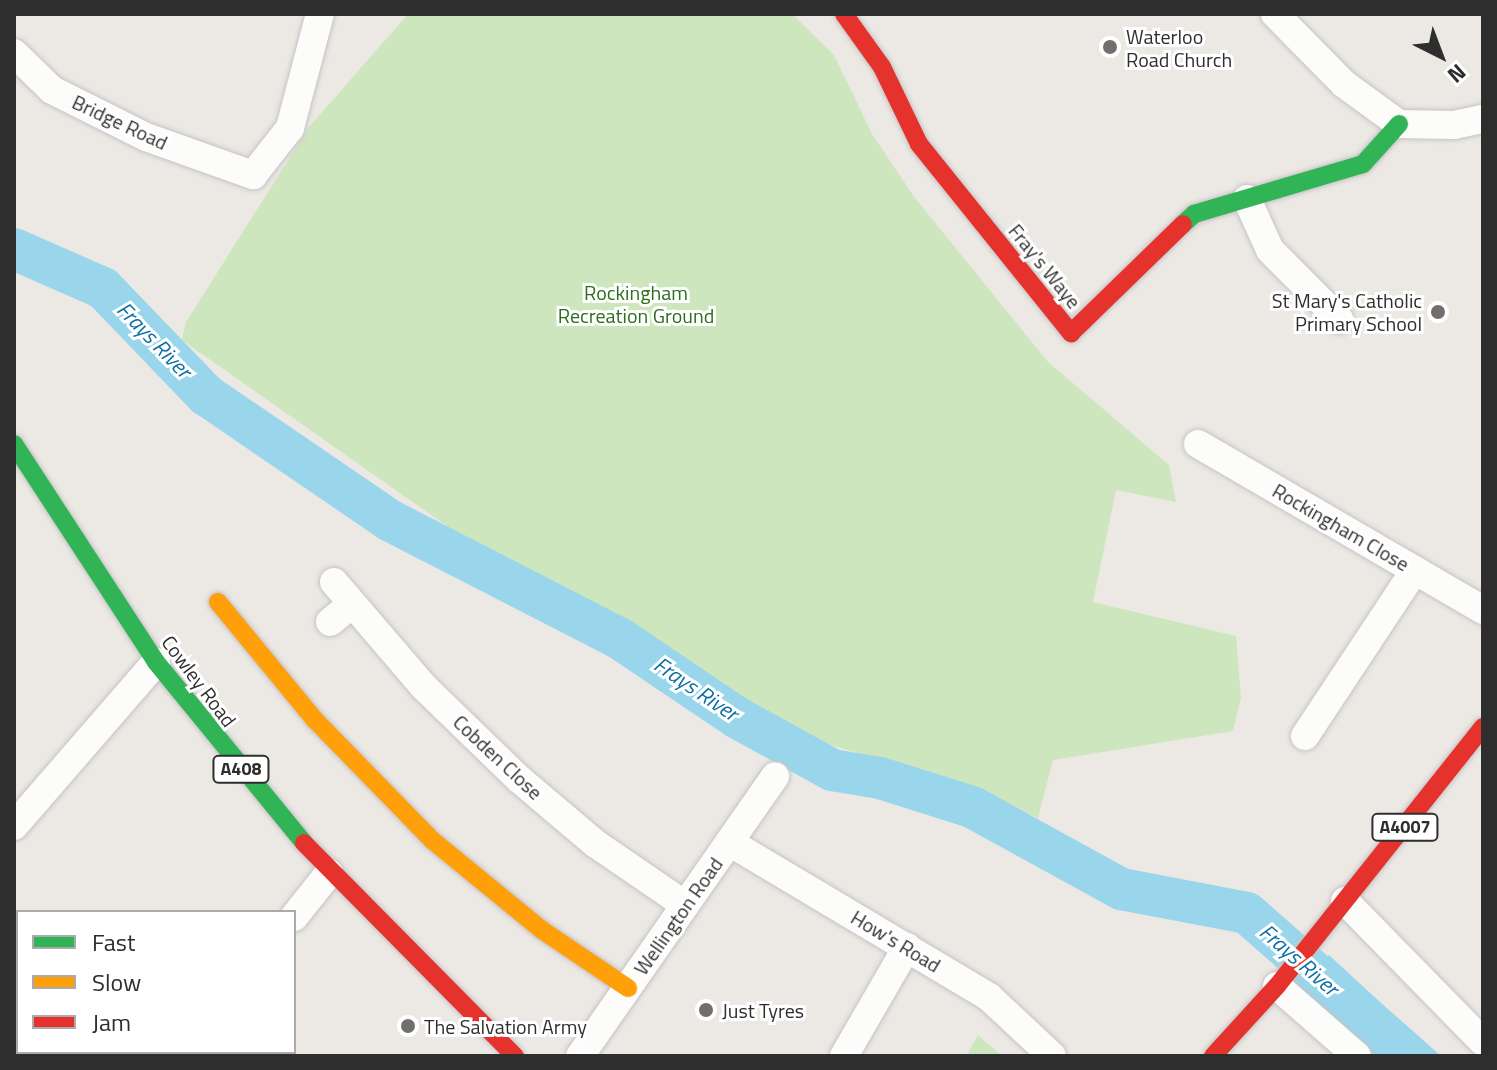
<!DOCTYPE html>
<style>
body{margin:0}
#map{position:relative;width:1497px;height:1070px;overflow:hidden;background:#ece8e4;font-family:"Titillium Web",sans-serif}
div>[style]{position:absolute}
.green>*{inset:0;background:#cee6be}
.water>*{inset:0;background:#99d6ec}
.river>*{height:42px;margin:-21px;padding:0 21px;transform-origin:21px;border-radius:21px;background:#99d6ec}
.roads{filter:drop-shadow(0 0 2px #c5c4c5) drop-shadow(0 0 2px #c5c4c5)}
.street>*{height:28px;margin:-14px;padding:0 14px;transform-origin:14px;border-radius:14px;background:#fcfcfb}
.fast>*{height:18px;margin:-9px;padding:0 9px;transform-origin:9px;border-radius:9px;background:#30b455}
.slow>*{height:18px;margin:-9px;padding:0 9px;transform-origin:9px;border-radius:9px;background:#ff9f0a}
.jam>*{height:18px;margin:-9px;padding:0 9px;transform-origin:9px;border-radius:9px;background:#e5322d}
.dots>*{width:22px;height:22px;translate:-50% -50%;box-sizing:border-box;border:4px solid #fff;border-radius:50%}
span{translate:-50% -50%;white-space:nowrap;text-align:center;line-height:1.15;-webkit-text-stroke:6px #fff;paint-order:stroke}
.shield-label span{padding:2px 6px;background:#fff;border:2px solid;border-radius:6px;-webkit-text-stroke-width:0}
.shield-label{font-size:18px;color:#2e2e2e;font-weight:700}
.poi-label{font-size:20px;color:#2e2e2e}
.left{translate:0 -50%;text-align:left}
.right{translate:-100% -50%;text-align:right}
.street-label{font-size:20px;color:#2e2e2e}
.park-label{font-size:20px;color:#2c6e1b}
.water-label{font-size:22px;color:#0d6fa3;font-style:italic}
.frame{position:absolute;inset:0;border:16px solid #2e2e2e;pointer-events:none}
.legend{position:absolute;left:16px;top:910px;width:280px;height:144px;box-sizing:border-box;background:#fff;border:2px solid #ababab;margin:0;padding:10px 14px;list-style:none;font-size:24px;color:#2e2e2e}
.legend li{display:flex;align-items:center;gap:16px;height:40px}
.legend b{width:40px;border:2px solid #ababab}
.north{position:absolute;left:1401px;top:16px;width:80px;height:80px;-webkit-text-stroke:6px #fff;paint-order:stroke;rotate:138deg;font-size:22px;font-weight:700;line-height:32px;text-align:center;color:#2e2e2e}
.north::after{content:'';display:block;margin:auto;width:28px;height:36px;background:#2e2e2e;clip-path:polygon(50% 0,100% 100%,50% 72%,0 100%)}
</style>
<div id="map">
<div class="green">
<i style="clip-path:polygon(408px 14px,794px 16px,834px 55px,872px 134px,915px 198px,1048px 362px,1169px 465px,1176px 502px,1116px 490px,1093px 602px,1236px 636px,1241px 698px,1233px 731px,1053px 760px,1038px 818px,953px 780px,809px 739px,571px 594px,461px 536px,182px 340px,186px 322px,309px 127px)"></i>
<i style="clip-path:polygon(978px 1035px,1002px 1056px,966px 1056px)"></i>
</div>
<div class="water">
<i style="clip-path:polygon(14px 235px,77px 266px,60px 288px,14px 268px)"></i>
<i style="clip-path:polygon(1329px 955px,1382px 1004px,1441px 1056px,1375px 1056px,1336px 1021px,1306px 989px)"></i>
</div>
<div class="river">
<i style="left:14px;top:249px;width:97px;rotate:23.7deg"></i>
<i style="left:103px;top:288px;width:149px;rotate:46.1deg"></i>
<i style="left:206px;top:395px;width:222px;rotate:34.3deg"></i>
<i style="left:389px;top:520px;width:259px;rotate:27.2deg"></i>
<i style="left:619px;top:638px;width:141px;rotate:34deg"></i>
<i style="left:736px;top:717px;width:110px;rotate:28.9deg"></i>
<i style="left:832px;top:770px;width:49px;rotate:9.5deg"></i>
<i style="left:880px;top:778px;width:96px;rotate:17.5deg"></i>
<i style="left:972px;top:807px;width:170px;rotate:28.8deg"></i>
<i style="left:1121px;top:889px;width:128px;rotate:10.8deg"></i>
<i style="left:1247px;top:913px;width:216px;rotate:41.4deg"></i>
</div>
<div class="roads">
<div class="street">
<i style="left:1275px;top:14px;width:98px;rotate:45.4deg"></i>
<i style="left:1344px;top:84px;width:68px;rotate:36deg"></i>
<i style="left:1399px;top:124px;width:55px;rotate:1deg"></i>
<i style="left:1454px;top:125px;width:30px;rotate:-12deg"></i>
<i style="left:14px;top:53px;width:53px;rotate:44.2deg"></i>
<i style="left:52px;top:90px;width:105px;rotate:26.6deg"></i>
<i style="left:146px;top:137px;width:114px;rotate:19.6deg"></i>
<i style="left:253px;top:175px;width:60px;rotate:-51.8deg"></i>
<i style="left:290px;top:128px;width:118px;rotate:-75.3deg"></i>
<i style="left:1247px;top:199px;width:56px;rotate:65.7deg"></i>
<i style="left:1270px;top:250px;width:98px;rotate:45deg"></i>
<i style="left:1198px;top:444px;width:330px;rotate:30.2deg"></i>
<i style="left:334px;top:582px;width:138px;rotate:49.4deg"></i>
<i style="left:424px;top:687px;width:132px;rotate:44.1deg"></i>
<i style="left:519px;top:779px;width:101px;rotate:40.2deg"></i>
<i style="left:596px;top:844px;width:108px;rotate:34.4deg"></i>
<i style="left:330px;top:622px;width:28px;rotate:-39deg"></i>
<i style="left:1305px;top:736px;width:199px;rotate:-56.5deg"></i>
<i style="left:14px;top:826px;width:217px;rotate:-49.1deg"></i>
<i style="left:729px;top:842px;width:303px;rotate:30.8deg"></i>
<i style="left:989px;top:997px;width:86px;rotate:43.1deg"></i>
<i style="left:1345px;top:901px;width:197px;rotate:45.6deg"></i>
<i style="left:294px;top:917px;width:56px;rotate:-51.5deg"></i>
<i style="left:1277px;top:986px;width:106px;rotate:41.2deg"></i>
<i style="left:184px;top:1056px;width:5px;rotate:-53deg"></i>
<i style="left:580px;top:1056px;width:341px;rotate:-55.1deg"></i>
<i style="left:844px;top:1056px;width:126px;rotate:-60deg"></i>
</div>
<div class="fast">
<i style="left:1183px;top:224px;width:15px;rotate:-42deg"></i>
<i style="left:1194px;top:214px;width:176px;rotate:-16.5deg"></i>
<i style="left:1363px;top:164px;width:54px;rotate:-48deg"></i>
<i style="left:14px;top:444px;width:260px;rotate:56.9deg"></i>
<i style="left:156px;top:662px;width:234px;rotate:50.7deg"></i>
</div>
<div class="slow">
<i style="left:218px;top:602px;width:153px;rotate:50.6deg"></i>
<i style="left:315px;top:720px;width:168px;rotate:45.7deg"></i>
<i style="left:432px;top:840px;width:142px;rotate:39.3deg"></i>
<i style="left:542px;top:930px;width:104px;rotate:34deg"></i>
</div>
<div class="jam">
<i style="left:844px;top:14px;width:65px;rotate:54.4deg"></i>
<i style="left:882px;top:67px;width:85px;rotate:64.3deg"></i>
<i style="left:919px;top:144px;width:243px;rotate:51.2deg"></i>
<i style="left:1071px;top:333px;width:156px;rotate:-44.2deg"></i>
<i style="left:304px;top:843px;width:300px;rotate:45.3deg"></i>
<i style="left:1213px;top:1056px;width:95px;rotate:-47.6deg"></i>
<i style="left:1277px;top:986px;width:331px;rotate:-51.5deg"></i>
</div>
</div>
<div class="dots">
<i style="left:1110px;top:47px;background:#706f6e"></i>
<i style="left:1438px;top:312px;background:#706f6e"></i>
<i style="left:706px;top:1010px;background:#706f6e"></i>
<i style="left:408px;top:1026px;background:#706f6e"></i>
</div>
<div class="shield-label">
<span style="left:241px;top:769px">A408</span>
<span style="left:1405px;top:827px">A4007</span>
</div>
<div class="poi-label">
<span class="left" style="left:1126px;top:48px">Waterloo<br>Road Church</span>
<span class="right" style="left:1422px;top:312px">St Mary's Catholic<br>Primary School</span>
<span class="left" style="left:722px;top:1010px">Just Tyres</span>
<span class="left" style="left:424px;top:1026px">The Salvation Army</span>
</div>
<div class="street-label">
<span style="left:120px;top:122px;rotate:25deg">Bridge Road</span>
<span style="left:1045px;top:266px;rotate:51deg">Fray's Waye</span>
<span style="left:1341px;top:527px;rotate:30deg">Rockingham Close</span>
<span style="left:199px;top:681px;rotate:53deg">Cowley Road</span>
<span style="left:498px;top:757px;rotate:43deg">Cobden Close</span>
<span style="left:678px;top:916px;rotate:-55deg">Wellington Road</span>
<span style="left:896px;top:941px;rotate:31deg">How's Road</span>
</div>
<div class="park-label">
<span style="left:636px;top:304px">Rockingham<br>Recreation Ground</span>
</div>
<div class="water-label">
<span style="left:154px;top:340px;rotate:46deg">Frays River</span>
<span style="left:696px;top:689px;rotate:34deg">Frays River</span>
<span style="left:1299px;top:960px;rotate:41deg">Frays River</span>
</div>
<div class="frame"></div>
<ul class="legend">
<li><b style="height:10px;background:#30b455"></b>Fast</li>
<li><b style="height:10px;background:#ff9f0a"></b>Slow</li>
<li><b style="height:10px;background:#e5322d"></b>Jam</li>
</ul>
<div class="north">N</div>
</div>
